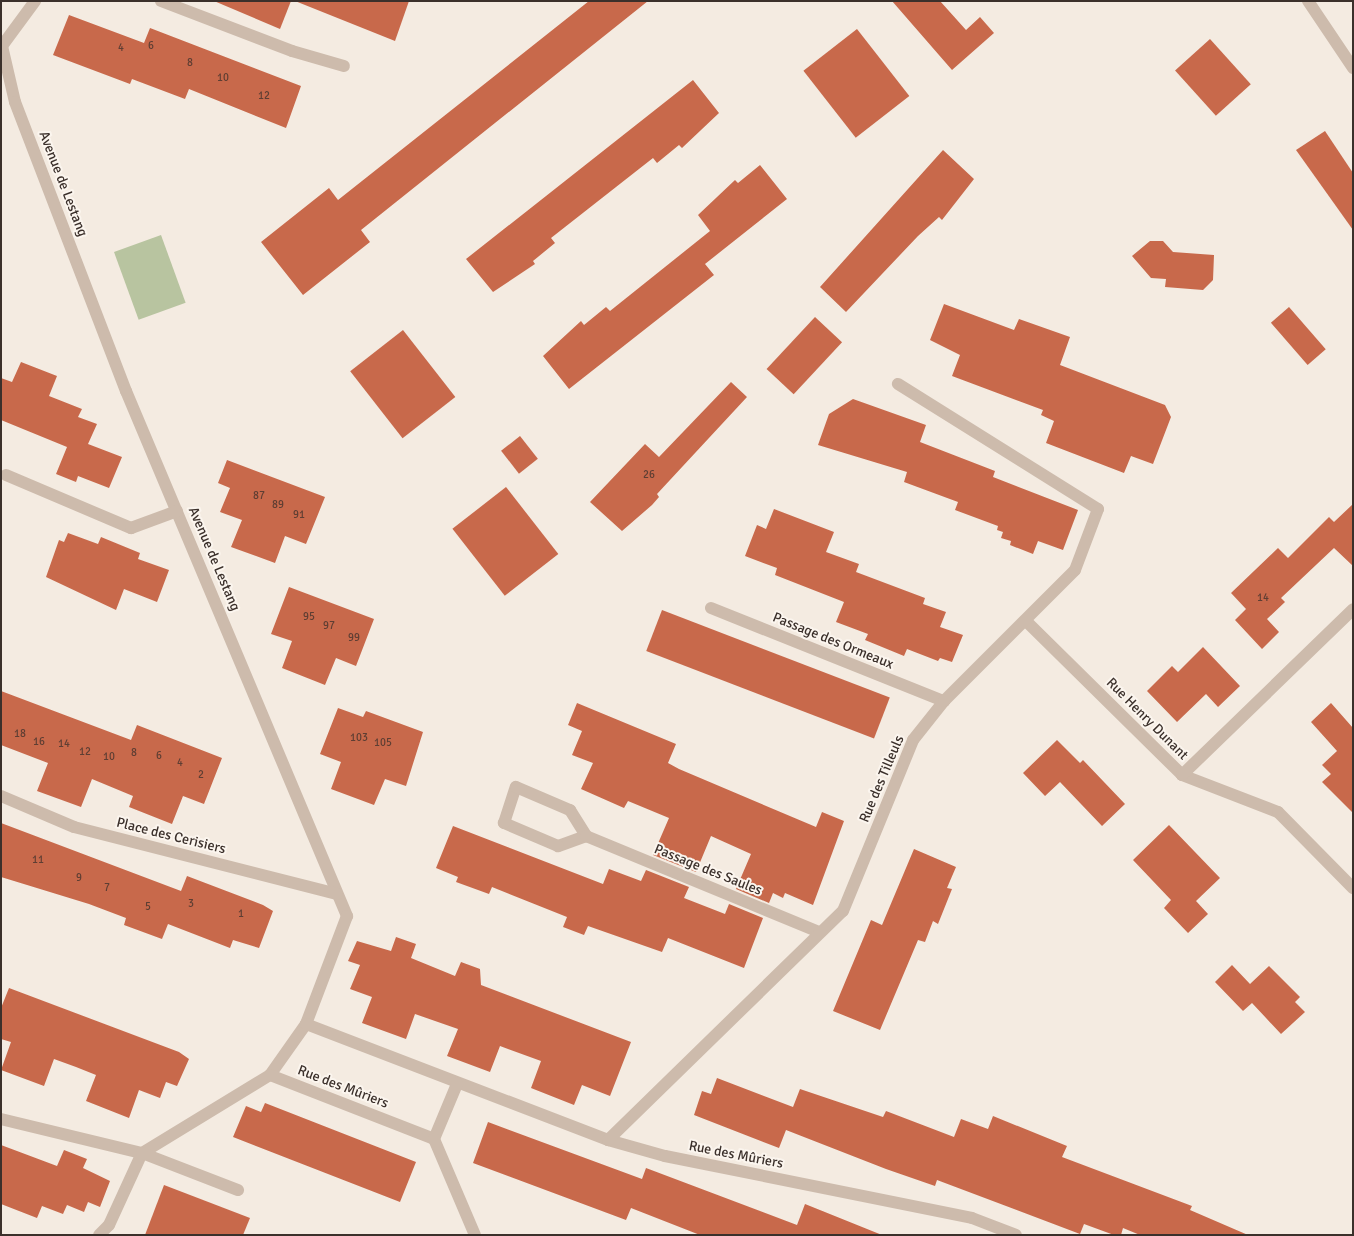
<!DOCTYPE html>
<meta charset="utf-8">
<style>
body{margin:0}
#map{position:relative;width:1354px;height:1236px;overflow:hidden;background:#f4ebe1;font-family:Signika,sans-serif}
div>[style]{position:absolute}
.green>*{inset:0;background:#b8c4a0;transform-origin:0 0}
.building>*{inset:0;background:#c8694b;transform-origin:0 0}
.street>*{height:12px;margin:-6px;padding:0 6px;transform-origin:6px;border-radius:6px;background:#cdbbac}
span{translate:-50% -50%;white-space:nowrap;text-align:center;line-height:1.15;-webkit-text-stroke:4px #fbf5ee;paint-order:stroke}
.number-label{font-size:11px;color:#5e3e33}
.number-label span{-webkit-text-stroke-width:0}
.street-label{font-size:14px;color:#3b302b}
.frame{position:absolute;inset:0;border:2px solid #3b302b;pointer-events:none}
</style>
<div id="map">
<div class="green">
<i style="left:161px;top:235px;width:72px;height:50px;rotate:70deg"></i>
</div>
<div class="building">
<i style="clip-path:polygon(214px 1px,291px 1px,280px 29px)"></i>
<i style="clip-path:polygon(295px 1px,409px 1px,395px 41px)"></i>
<i style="clip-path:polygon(589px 1px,648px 1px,361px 230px,370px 242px,303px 295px,261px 242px,329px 188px,338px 200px)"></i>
<i style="clip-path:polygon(892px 1px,940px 1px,966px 30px,980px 17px,994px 33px,952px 70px)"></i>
<i style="clip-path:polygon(69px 15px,144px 43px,150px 28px,301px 86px,286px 128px,189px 89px,185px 99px,132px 79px,130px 84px,53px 55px)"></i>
<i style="left:857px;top:29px;width:85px;height:68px;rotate:52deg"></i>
<i style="left:1210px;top:39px;width:61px;height:47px;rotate:48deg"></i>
<i style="clip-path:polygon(693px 80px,719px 113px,682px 148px,679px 145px,657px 163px,653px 158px,551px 238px,555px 243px,533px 261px,535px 264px,493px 292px,466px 259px)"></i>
<i style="clip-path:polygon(1325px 131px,1353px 173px,1353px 230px,1296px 150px)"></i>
<i style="clip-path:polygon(943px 150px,974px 179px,942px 220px,939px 217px,918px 236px,846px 312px,820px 287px)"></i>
<i style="clip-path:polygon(760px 165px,787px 199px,705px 264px,714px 275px,569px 389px,543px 356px,581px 321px,584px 325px,606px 307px,610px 311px,710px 231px,698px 215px,735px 180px,738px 183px)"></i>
<i style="clip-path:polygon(1150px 241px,1163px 241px,1173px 252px,1214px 255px,1213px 280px,1203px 290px,1165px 287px,1166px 279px,1151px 278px,1132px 256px)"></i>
<i style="clip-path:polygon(944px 304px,1014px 330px,1019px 319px,1070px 337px,1060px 365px,1165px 405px,1171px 417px,1153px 464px,1131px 456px,1124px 473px,1046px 443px,1054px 421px,1041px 415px,1043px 410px,952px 376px,960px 355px,930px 340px)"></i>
<i style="left:1289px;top:307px;width:56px;height:24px;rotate:49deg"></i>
<i style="left:815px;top:317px;width:37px;height:71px;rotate:43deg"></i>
<i style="left:403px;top:330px;width:85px;height:67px;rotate:52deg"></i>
<i style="clip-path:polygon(21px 362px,57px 376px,49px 396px,82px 409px,78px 417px,97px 424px,88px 444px,122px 457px,109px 488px,78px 476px,76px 482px,56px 474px,67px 447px,1px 420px,1px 378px,12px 382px)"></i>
<i style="clip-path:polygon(731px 382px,747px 397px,657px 494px,659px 497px,652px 505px,622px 531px,590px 502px,645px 444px,659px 457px)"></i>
<i style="clip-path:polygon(853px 399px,926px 425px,920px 442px,995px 471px,993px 477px,1078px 510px,1063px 550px,1038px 541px,1033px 554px,1010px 545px,1011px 541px,1001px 538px,1003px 532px,997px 530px,998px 526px,955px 510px,958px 502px,904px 482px,907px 472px,818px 445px,829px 414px)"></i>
<i style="left:520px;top:436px;width:29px;height:24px;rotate:52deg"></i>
<i style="clip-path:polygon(227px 460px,325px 497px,306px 544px,285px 536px,275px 563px,231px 547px,242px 520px,220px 512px,230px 488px,218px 483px)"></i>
<i style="left:506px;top:487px;width:85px;height:68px;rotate:52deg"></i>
<i style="clip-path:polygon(1353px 504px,1353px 566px,1334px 548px,1281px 598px,1285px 602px,1267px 619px,1279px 632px,1262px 649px,1235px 620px,1246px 609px,1231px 593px,1278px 548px,1288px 558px,1329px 517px,1334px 522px)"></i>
<i style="clip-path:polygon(774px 509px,834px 532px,826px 552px,859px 564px,856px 572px,925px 598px,923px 604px,946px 612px,940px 627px,963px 635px,952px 662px,940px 658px,938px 661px,907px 649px,904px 656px,865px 640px,868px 634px,836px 622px,844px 602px,775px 575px,777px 568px,745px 556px,757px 525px,766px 529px)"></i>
<i style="clip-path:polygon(68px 533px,98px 544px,101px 537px,140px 553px,138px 559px,169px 570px,157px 602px,124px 589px,116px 610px,46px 577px,59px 540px,64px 542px)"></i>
<i style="clip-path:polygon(289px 587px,374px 619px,356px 666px,336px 658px,325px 685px,282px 668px,292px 641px,271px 634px)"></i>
<i style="left:662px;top:610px;width:244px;height:44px;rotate:21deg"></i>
<i style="clip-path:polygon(1203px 647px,1240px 686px,1218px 707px,1206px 694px,1177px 722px,1147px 691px,1172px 666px,1178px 672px)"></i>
<i style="clip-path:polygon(1px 691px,131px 740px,137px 725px,222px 758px,204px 804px,183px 796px,172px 824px,129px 807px,133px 796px,92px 779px,81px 807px,37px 791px,48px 763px,1px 745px)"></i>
<i style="clip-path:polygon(577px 703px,676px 744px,668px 763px,679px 769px,816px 827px,822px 812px,844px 821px,813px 905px,785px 893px,783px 898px,773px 893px,769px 903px,736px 889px,751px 854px,711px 836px,696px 872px,653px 855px,669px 818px,628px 801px,624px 808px,581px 789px,593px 763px,572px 755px,582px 731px,568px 725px)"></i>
<i style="clip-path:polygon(1331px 703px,1353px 728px,1353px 813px,1322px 782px,1331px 774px,1322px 765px,1337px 751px,1311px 722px)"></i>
<i style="clip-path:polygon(338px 708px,363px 717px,366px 711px,423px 732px,406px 786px,385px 779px,374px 805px,331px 789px,341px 762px,320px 754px)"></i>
<i style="clip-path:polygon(1057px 740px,1080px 763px,1083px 760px,1125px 804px,1102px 826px,1060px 782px,1045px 796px,1023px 773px)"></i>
<i style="clip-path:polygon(1px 823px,181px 891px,187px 876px,263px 905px,273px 911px,259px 948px,233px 940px,230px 948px,168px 924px,162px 939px,124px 925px,126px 918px,89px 904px,1px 877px)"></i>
<i style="clip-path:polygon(1169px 825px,1220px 878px,1196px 901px,1208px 914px,1188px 933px,1164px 908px,1171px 900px,1133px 860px)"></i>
<i style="clip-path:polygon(453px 826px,603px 884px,609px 869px,641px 881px,646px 870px,689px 887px,684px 898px,725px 914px,729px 904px,763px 918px,744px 968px,668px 938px,662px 952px,588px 926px,584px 935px,563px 927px,567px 917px,492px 887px,489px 894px,456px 882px,458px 877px,436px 868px)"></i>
<i style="clip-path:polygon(914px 849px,956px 867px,947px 888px,952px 889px,938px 924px,933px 921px,925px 942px,918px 940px,880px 1030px,833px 1011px,871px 920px,882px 925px)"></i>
<i style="clip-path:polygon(396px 937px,416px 944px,411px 958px,455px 976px,461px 962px,480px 969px,481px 985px,631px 1042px,610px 1096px,582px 1085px,574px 1105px,531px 1088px,541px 1061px,500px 1046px,490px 1072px,447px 1056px,458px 1029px,415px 1014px,406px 1039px,362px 1023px,372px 997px,350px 989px,360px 965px,348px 961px,357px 941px,391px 951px)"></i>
<i style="clip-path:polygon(1232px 965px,1250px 984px,1269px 966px,1300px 997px,1295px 1002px,1305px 1012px,1281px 1034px,1252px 1003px,1243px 1011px,1215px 982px)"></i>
<i style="clip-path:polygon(9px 988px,179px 1052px,189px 1059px,177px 1086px,166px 1082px,160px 1098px,139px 1090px,129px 1118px,86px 1101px,96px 1075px,76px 1067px,54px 1059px,44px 1086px,1px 1070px,11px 1042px,1px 1039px,1px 1008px)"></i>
<i style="clip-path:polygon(717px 1078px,793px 1107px,800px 1089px,883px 1117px,886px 1111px,954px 1137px,961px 1119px,988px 1129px,993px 1116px,1067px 1146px,1062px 1157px,1192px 1206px,1190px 1210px,1248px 1235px,1140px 1235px,1123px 1228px,1121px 1235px,1114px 1235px,1084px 1224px,1080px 1234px,937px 1180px,935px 1186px,886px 1169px,786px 1130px,779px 1148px,694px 1115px,702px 1091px,711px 1094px)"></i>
<i style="clip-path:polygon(265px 1103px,416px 1162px,400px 1202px,233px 1137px,246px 1106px,261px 1112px)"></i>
<i style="clip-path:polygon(488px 1122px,642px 1179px,646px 1168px,797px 1225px,805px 1204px,882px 1235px,700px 1235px,631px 1208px,626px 1220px,473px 1163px)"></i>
<i style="clip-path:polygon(1px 1145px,57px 1166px,64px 1150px,87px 1159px,83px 1168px,110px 1181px,100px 1207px,88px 1202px,84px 1212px,67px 1205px,63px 1214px,42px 1206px,37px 1218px,1px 1204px)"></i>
<i style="clip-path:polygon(164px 1185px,250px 1218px,243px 1235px,145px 1235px)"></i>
</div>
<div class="street">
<i style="left:161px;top:1px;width:140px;rotate:20.9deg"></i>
<i style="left:292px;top:51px;width:54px;rotate:16.1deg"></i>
<i style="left:1308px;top:1px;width:81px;rotate:56.1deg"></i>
<i style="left:2px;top:46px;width:57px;rotate:76.9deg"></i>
<i style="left:15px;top:102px;width:310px;rotate:69deg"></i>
<i style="left:126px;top:391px;width:570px;rotate:67.17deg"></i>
<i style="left:347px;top:916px;width:116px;rotate:110.8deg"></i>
<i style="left:306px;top:1024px;width:62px;rotate:125.2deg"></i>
<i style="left:270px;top:1075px;width:150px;rotate:148.6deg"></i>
<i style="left:142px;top:1153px;width:79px;rotate:114.6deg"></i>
<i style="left:109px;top:1225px;width:14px;rotate:135deg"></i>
<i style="left:2px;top:46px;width:56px;rotate:-53.7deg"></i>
<i style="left:6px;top:475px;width:136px;rotate:23deg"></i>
<i style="left:131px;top:528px;width:49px;rotate:-20.3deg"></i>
<i style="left:711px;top:608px;width:251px;rotate:21.8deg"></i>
<i style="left:1027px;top:622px;width:218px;rotate:44.6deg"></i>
<i style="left:1182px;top:775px;width:103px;rotate:21.1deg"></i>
<i style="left:1278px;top:812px;width:107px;rotate:45.4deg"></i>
<i style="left:1182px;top:775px;width:238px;rotate:-44.1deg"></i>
<i style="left:1px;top:796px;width:79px;rotate:23deg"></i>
<i style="left:74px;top:827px;width:271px;rotate:14.3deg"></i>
<i style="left:586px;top:836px;width:30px;rotate:160deg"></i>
<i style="left:558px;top:846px;width:59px;rotate:-156.9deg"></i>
<i style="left:504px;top:823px;width:38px;rotate:-72deg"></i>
<i style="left:516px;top:787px;width:59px;rotate:23.1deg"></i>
<i style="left:570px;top:810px;width:31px;rotate:58deg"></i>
<i style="left:586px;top:836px;width:252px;rotate:22.4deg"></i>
<i style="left:306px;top:1024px;width:324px;rotate:21deg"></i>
<i style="left:608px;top:1140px;width:59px;rotate:15.7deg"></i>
<i style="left:665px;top:1156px;width:313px;rotate:11.4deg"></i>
<i style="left:972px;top:1218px;width:47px;rotate:21.1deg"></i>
<i style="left:270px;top:1075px;width:176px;rotate:21.3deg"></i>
<i style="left:434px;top:1139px;width:60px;rotate:-67.3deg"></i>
<i style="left:1px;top:1119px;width:145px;rotate:13.6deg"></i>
<i style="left:142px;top:1153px;width:103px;rotate:21.1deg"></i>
<i style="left:434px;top:1139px;width:104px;rotate:66.9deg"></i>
<i style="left:608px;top:1140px;width:328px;rotate:-44.3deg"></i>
<i style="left:843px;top:911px;width:185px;rotate:-67.7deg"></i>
<i style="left:913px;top:740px;width:50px;rotate:-51.5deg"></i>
<i style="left:944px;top:701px;width:185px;rotate:-45deg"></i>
<i style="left:1075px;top:570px;width:65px;rotate:-69.3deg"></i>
<i style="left:1098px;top:509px;width:236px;rotate:-148deg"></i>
</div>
<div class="number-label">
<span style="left:151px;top:46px">6</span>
<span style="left:121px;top:48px">4</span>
<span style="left:190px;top:63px">8</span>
<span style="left:223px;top:78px">10</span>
<span style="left:264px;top:96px">12</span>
<span style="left:649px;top:475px">26</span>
<span style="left:259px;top:496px">87</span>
<span style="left:278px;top:505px">89</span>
<span style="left:299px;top:515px">91</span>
<span style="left:1263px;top:598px">14</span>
<span style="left:309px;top:617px">95</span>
<span style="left:329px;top:626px">97</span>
<span style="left:354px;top:638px">99</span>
<span style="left:20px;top:734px">18</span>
<span style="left:359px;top:738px">103</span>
<span style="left:39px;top:742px">16</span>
<span style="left:383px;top:743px">105</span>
<span style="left:64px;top:744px">14</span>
<span style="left:85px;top:752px">12</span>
<span style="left:134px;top:753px">8</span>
<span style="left:159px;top:756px">6</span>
<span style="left:109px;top:757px">10</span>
<span style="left:180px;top:763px">4</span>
<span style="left:201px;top:775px">2</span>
<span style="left:38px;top:860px">11</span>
<span style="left:79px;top:878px">9</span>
<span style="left:107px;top:888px">7</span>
<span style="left:191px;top:904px">3</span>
<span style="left:148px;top:907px">5</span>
<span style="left:241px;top:914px">1</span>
</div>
<div class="street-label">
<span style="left:63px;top:184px;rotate:69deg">Avenue de Lestang</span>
<span style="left:214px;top:559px;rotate:67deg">Avenue de Lestang</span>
<span style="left:833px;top:641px;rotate:22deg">Passage des Ormeaux</span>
<span style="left:1147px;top:719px;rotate:45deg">Rue Henry Dunant</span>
<span style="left:882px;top:779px;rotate:-67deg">Rue des Tilleuls</span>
<span style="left:171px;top:836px;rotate:14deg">Place des Cerisiers</span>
<span style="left:708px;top:870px;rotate:22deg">Passage des Saules</span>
<span style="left:343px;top:1087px;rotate:21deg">Rue des Mûriers</span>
<span style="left:736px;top:1155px;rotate:11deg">Rue des Mûriers</span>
</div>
<div class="frame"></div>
</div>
